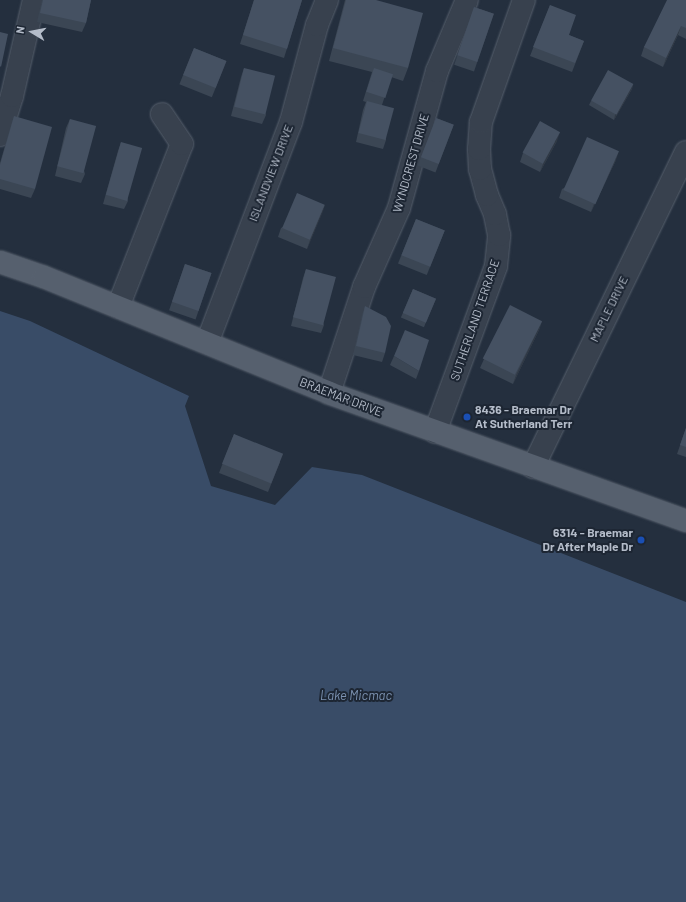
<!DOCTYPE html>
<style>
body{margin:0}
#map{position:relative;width:686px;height:902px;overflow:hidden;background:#242f3e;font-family:Barlow,sans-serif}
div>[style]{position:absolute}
.water>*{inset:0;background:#394c67}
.roads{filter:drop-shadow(0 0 1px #565f6c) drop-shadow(0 0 1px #565f6c)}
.minor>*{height:22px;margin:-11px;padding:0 11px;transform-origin:11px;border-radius:11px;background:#38414e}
.major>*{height:22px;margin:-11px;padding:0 11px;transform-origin:11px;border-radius:11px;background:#56606e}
.wall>*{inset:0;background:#3b4654;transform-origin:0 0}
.shaded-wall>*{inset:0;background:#303945}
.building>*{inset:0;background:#455162;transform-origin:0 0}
.dots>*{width:11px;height:11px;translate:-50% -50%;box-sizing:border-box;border:2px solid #1d2633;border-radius:50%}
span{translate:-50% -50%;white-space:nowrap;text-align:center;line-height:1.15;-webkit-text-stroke:4px #1d2633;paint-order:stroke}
.street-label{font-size:12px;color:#b4bcc9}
.poi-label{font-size:12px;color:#b4bcc9;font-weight:700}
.left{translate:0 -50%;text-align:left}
.right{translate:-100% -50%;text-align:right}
.water-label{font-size:13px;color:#7c92b1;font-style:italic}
.north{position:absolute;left:12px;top:12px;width:40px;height:40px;-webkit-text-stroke:3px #1d2633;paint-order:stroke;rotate:280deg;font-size:11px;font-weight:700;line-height:16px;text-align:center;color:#b4bcc9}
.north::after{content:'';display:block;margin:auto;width:14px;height:18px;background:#b4bcc9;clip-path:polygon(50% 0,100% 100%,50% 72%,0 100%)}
</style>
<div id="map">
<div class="water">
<i style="clip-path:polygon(0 311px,30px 321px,189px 396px,185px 406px,211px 486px,275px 505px,312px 467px,362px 475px,686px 602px,686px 902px,0 902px)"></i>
</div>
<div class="roads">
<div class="minor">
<i style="left:0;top:135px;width:41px;rotate:-72.9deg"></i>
<i style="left:12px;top:96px;width:98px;rotate:-77.1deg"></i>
<i style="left:118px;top:307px;width:175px;rotate:-68.6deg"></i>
<i style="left:182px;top:144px;width:36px;rotate:-124deg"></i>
<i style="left:207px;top:343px;width:236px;rotate:-69.2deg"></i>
<i style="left:291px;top:122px;width:100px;rotate:-75deg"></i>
<i style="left:317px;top:25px;width:27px;rotate:-68deg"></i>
<i style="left:329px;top:393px;width:112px;rotate:-71.7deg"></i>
<i style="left:364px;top:287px;width:86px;rotate:-66.1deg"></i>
<i style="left:399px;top:208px;width:142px;rotate:-74.5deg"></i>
<i style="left:437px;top:71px;width:77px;rotate:-67.1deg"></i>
<i style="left:435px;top:432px;width:177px;rotate:-69.8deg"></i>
<i style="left:496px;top:266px;width:31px;rotate:-84deg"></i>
<i style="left:499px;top:235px;width:21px;rotate:-101deg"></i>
<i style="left:495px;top:214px;width:21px;rotate:-113deg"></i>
<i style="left:487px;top:195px;width:27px;rotate:-105deg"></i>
<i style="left:480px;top:169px;width:20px;rotate:-93deg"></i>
<i style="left:479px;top:149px;width:27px;rotate:-86deg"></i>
<i style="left:481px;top:122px;width:129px;rotate:-70.6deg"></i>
<i style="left:533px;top:467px;width:350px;rotate:-64.1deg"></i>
</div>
<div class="major">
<i style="left:0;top:262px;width:46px;rotate:18.8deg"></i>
<i style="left:44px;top:277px;width:308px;rotate:22.1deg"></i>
<i style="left:329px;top:393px;width:379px;rotate:19.7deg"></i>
</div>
</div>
<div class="wall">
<i style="clip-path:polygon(42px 0,91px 0,86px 23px,82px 32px,37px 22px)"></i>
<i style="clip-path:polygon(254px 0,302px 0,284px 58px,240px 44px)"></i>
<i style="clip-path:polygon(345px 0,376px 0,408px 68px,403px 81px,391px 77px,382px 105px,386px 140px,383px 149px,356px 142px,363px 110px,366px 102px,363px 101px,372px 72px,329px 61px)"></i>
<i style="clip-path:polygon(686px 0,686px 39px,678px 35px,663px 67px,641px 56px,644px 47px)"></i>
<i style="clip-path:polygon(550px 5px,569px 35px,584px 41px,572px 72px,530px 56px)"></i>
<i style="left:474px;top:7px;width:21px;height:61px;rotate:19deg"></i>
<i style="left:194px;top:48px;width:35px;height:39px;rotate:22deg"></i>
<i style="clip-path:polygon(244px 68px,266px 115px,262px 124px,231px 116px,241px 77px)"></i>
<i style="clip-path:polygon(633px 84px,632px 89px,614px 120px,589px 105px,591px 101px)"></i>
<i style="clip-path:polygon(14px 116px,35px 189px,31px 198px,0 189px,0 163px,11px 125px)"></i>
<i style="left:436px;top:118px;width:19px;height:51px;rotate:21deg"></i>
<i style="clip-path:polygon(70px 119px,85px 174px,81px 183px,55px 176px,66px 128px)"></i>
<i style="clip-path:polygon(557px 141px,540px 172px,520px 162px,523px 153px)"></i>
<i style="clip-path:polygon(121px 142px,128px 201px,124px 209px,103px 204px,118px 151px)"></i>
<i style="clip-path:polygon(616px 160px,591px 212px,559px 198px,562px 189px)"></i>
<i style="clip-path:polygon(325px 205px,307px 249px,278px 237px,281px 228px)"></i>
<i style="left:416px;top:219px;width:31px;height:48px;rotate:22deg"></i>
<i style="left:185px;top:264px;width:28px;height:49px;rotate:19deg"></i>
<i style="clip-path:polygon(306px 269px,324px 325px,321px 333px,291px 326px,303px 278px)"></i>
<i style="left:413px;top:289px;width:25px;height:31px;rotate:23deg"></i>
<i style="clip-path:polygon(365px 306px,385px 353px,382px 362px,353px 355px,362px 315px)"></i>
<i style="clip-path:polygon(542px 321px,539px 330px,513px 384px,480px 368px,484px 359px)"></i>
<i style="clip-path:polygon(394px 356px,419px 371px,416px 379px,390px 365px)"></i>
<i style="clip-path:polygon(686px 428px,686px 457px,677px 454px)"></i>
<i style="clip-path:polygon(234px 434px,280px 462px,268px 492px,219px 473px)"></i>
</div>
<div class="shaded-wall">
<i style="clip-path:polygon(681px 26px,678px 35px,663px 67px,666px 58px)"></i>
<i style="clip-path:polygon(633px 84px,632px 89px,614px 120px,615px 115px)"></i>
<i style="clip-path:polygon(560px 132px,557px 141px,540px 172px,543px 164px)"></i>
<i style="clip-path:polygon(619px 151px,616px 160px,591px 212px,594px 204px)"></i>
<i style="clip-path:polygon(325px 205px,322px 214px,307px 249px,310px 240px)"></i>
<i style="clip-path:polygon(542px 321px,539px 330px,513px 384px,516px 375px)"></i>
</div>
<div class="building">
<i style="clip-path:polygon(43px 0,91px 0,86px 23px,40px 13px)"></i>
<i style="clip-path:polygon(254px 0,302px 0,287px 49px,243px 35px)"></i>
<i style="clip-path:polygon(346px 0,376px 0,423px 13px,408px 68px,333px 48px)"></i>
<i style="clip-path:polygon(667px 0,686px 0,686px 28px,681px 26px,666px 58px,644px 47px)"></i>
<i style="clip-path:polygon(550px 5px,576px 15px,569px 35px,584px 41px,575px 63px,533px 47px)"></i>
<i style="left:474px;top:7px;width:21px;height:51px;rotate:19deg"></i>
<i style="clip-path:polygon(0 32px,8px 34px,1px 67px,0 66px)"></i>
<i style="left:194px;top:48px;width:35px;height:29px;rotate:22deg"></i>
<i style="left:244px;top:68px;width:32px;height:40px;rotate:14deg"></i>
<i style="left:374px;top:68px;width:20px;height:25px;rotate:18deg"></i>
<i style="left:608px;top:70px;width:29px;height:35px;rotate:29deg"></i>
<i style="left:367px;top:101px;width:28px;height:33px;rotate:15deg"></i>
<i style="clip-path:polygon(14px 116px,52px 127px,35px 189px,0 179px,0 165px)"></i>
<i style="left:436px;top:118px;width:19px;height:42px;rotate:21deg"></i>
<i style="left:70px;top:119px;width:27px;height:49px;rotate:15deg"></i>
<i style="left:540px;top:121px;width:23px;height:36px;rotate:29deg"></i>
<i style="left:587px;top:137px;width:35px;height:58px;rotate:24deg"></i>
<i style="left:121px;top:142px;width:22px;height:55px;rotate:16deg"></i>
<i style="left:297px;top:193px;width:30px;height:38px;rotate:23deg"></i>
<i style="left:416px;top:219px;width:31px;height:39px;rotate:22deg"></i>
<i style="left:185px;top:264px;width:28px;height:40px;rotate:19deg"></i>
<i style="left:306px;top:269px;width:31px;height:50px;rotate:15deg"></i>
<i style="left:413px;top:289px;width:25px;height:26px;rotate:23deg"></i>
<i style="left:510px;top:305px;width:36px;height:60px;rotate:27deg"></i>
<i style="clip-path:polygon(365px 306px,386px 317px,391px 326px,385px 353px,356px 346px)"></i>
<i style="clip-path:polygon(405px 330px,429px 340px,419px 371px,394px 356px)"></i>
<i style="clip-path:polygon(686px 428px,686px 447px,680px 445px)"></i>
<i style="left:234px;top:434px;width:53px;height:32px;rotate:22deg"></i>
</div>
<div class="dots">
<i style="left:467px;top:417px;background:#1a4fb4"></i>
<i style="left:641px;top:540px;background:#1a4fb4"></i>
</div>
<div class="street-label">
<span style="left:411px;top:163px;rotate:-74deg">WYNDCREST DRIVE</span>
<span style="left:271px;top:173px;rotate:-69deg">ISLANDVIEW DRIVE</span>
<span style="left:609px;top:309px;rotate:-64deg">MAPLE DRIVE</span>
<span style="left:475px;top:320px;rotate:-71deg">SUTHERLAND TERRACE</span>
<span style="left:341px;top:397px;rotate:21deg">BRAEMAR DRIVE</span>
</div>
<div class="poi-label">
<span class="left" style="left:475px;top:417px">8436 - Braemar Dr<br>At Sutherland Terr</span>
<span class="right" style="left:633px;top:540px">6314 - Braemar<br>Dr After Maple Dr</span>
</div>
<div class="water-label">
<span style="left:356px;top:695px">Lake Micmac</span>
</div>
<div class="north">N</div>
</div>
